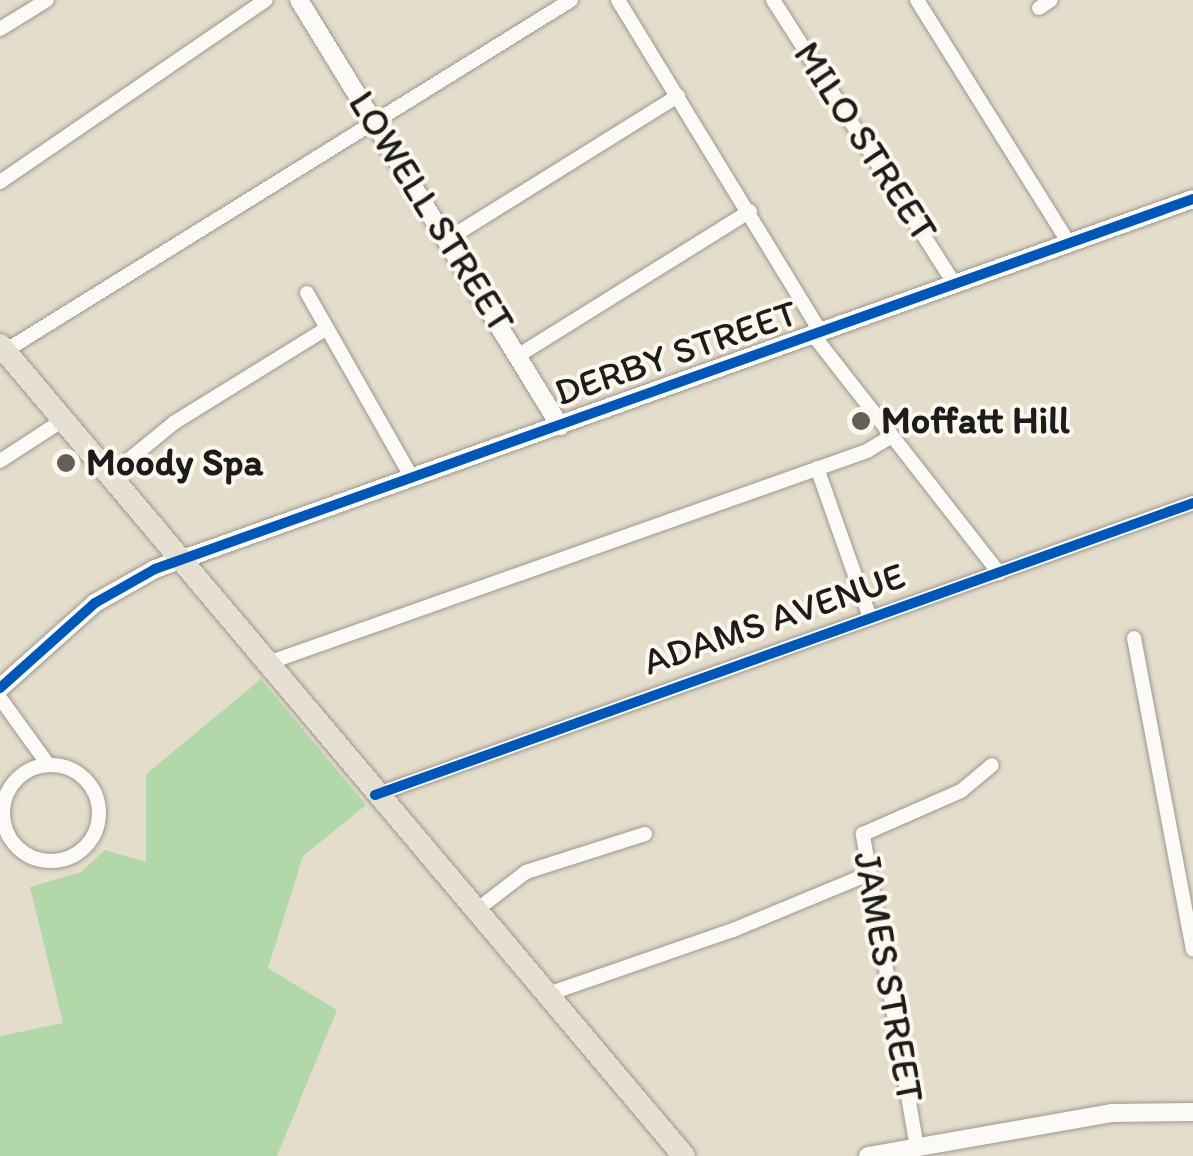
<!DOCTYPE html>
<style>
body{margin:0}
#map{position:relative;width:1193px;height:1156px;overflow:hidden;background:#e4ddcc;font-family:Itim,sans-serif}
div>[style]{position:absolute}
.green>*{inset:0;background:#b2d8aa}
.roads{filter:drop-shadow(0 0 2px #9c988e) drop-shadow(0 0 2px #9c988e)}
.minor>*{height:14px;margin:-7px;padding:0 7px;transform-origin:7px;border-radius:7px;background:#fbfaf7}
.minor>.ring{margin:-7px;padding:0;box-sizing:content-box;background:none;border:14px solid #fbfaf7;border-radius:50%}
.tertiary>*{height:18px;margin:-9px;padding:0 9px;transform-origin:9px;border-radius:9px;background:#fbfaf7}
.primary>*{height:22px;margin:-11px;padding:0 11px;transform-origin:11px;border-radius:11px;background:#e6e0d3}
.cycleway>*{height:10px;margin:-5px;padding:0 5px;transform-origin:5px;border-radius:5px;background:#0057b8}
.dots>*{width:28px;height:28px;translate:-50% -50%;box-sizing:border-box;border:5px solid #fbf7ec;border-radius:50%}
span{translate:-50% -50%;white-space:nowrap;text-align:center;line-height:1.15;-webkit-text-stroke:8px #fbf7ec;paint-order:stroke}
.street-label{font-size:38px;color:#1c1c1c}
.poi-label{font-size:38px;color:#1c1c1c;font-weight:700}
.left{translate:0 -50%;text-align:left}
</style>
<div id="map">
<div class="green">
<i style="clip-path:polygon(261px 679px,366px 805px,303px 856px,268px 968px,337px 1010px,277px 1156px,0 1156px,0 1036px,63px 1023px,30px 887px,81px 872px,105px 850px,146px 862px,146px 774px)"></i>
</div>
<div class="roads">
<div class="minor">
<i style="left:618px;top:0;width:390px;rotate:58.6deg"></i>
<i style="left:773px;top:0;width:338px;rotate:57.4deg"></i>
<i style="left:917px;top:0;width:287px;rotate:58deg"></i>
<i style="left:1039px;top:8px;width:14px;rotate:-34deg"></i>
<i style="left:0;top:29px;width:55px;rotate:-31.7deg"></i>
<i style="left:0;top:182px;width:322px;rotate:-34.4deg"></i>
<i style="left:448px;top:239px;width:271px;rotate:-31.9deg"></i>
<i style="left:307px;top:293px;width:213px;rotate:60.4deg"></i>
<i style="left:814px;top:336px;width:301px;rotate:52deg"></i>
<i style="left:5px;top:351px;width:666px;rotate:-31.8deg"></i>
<i style="left:519px;top:355px;width:272px;rotate:-31.9deg"></i>
<i style="left:0;top:461px;width:75px;rotate:-33.1deg"></i>
<i style="left:817px;top:468px;width:159px;rotate:70.5deg"></i>
<i style="left:109px;top:476px;width:85px;rotate:-39.3deg"></i>
<i style="left:175px;top:422px;width:175px;rotate:-31.7deg"></i>
<i style="left:1134px;top:638px;width:317px;rotate:79.3deg"></i>
<i style="left:265px;top:664px;width:639px;rotate:-19.48deg"></i>
<i style="left:867px;top:451px;width:29px;rotate:-31deg"></i>
<i style="left:0;top:698px;width:80px;rotate:54.1deg"></i>
<i class="ring" style="left:3px;top:765px;width:82px;height:82px"></i>
<i style="left:375px;top:795px;width:869px;rotate:-19.64deg"></i>
<i style="left:474px;top:912px;width:66px;rotate:-37.6deg"></i>
<i style="left:526px;top:872px;width:125px;rotate:-17.7deg"></i>
<i style="left:545px;top:995px;width:199px;rotate:-19.1deg"></i>
<i style="left:733px;top:930px;width:146px;rotate:-22.5deg"></i>
<i style="left:917px;top:1148px;width:319px;rotate:-99.8deg"></i>
<i style="left:863px;top:834px;width:107px;rotate:-23.7deg"></i>
<i style="left:961px;top:791px;width:40px;rotate:-40deg"></i>
</div>
<div class="tertiary">
<i style="left:299px;top:0;width:500px;rotate:58.5deg"></i>
<i style="left:0;top:688px;width:127px;rotate:-41.8deg"></i>
<i style="left:95px;top:603px;width:69px;rotate:-29.5deg"></i>
<i style="left:155px;top:569px;width:1102px;rotate:-19.62deg"></i>
<i style="left:868px;top:1156px;width:247px;rotate:-10deg"></i>
<i style="left:1111px;top:1113px;width:82px;rotate:-0.7deg"></i>
</div>
<div class="primary">
<i style="left:0;top:345px;width:1061px;rotate:49.86deg"></i>
</div>
</div>
<div class="cycleway">
<i style="left:0;top:688px;width:127px;rotate:-41.8deg"></i>
<i style="left:95px;top:603px;width:69px;rotate:-29.5deg"></i>
<i style="left:155px;top:569px;width:1102px;rotate:-19.62deg"></i>
<i style="left:375px;top:795px;width:869px;rotate:-19.64deg"></i>
</div>
<div class="dots">
<i style="left:861px;top:421px;background:#62605a"></i>
<i style="left:66px;top:463px;background:#62605a"></i>
</div>
<div class="street-label">
<span style="left:865px;top:142px;rotate:57deg">MILO STREET</span>
<span style="left:431px;top:212px;rotate:58deg">LOWELL STREET</span>
<span style="left:676px;top:353px;rotate:-19deg">DERBY STREET</span>
<span style="left:774px;top:619px;rotate:-19deg">ADAMS AVENUE</span>
<span style="left:888px;top:977px;rotate:80deg">JAMES STREET</span>
</div>
<div class="poi-label">
<span class="left" style="left:881px;top:421px">Moffatt Hill</span>
<span class="left" style="left:86px;top:463px">Moody Spa</span>
</div>
</div>
